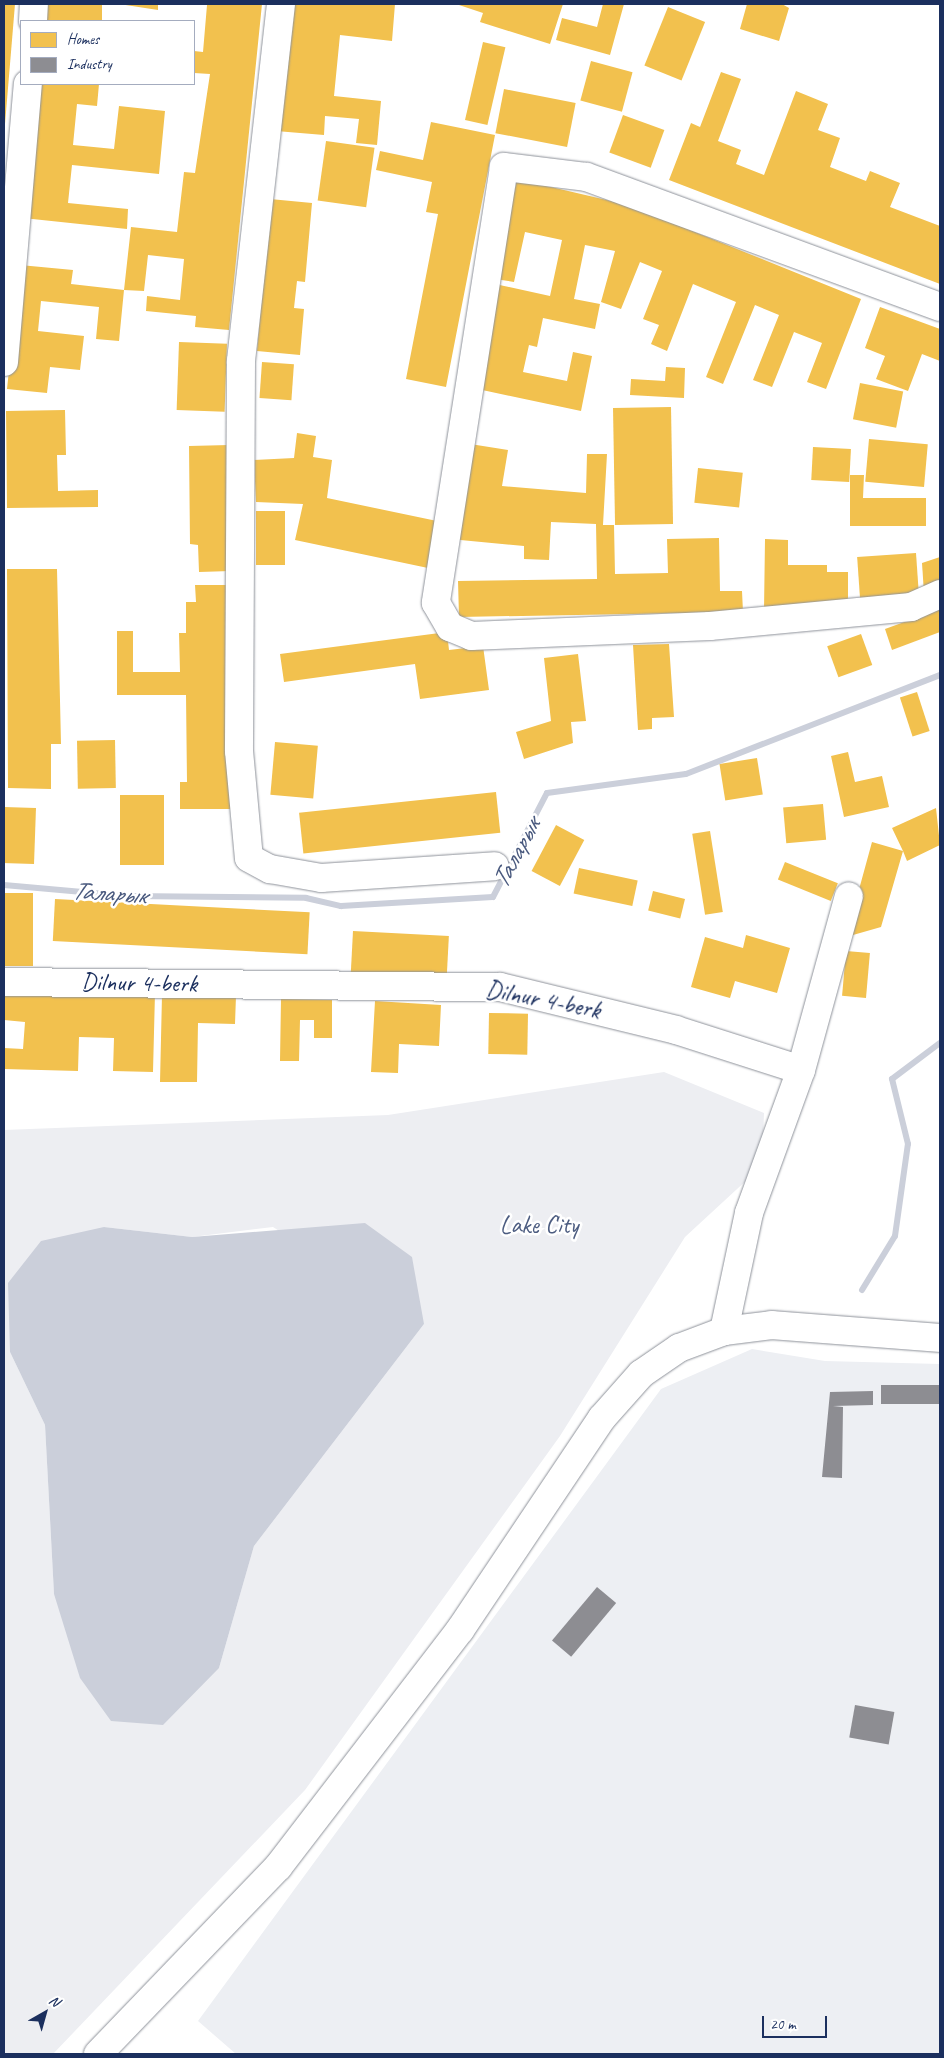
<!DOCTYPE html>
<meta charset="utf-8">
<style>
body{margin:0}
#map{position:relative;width:944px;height:2058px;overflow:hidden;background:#fff;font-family:Caveat,sans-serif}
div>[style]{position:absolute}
.built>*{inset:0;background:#edeff3}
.green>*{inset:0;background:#edeef2}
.water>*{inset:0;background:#cbcfda}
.homes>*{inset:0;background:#f2c14e;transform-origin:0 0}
.industry>*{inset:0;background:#8d8d92;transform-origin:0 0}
.stream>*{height:6px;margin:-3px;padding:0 3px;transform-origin:3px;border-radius:3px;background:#cbcfda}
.roads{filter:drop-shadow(0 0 1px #8e929a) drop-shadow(0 0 1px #8e929a)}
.minor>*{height:28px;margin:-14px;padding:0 14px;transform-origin:14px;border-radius:14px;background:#fff}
span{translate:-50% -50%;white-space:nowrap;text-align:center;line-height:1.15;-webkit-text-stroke:5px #fff;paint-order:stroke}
.street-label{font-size:25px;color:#1b2f5e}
.park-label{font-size:25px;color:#4c5c80}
.water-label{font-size:26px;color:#49597e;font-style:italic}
.frame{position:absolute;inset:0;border:5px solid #1b2f5e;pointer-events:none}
.legend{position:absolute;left:20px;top:20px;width:175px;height:65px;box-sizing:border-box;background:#fff;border:1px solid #a4acbf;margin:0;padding:6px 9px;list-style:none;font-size:15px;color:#1b2f5e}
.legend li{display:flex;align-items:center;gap:10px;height:25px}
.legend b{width:25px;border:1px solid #a4acbf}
.north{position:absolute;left:20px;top:1988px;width:50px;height:50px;-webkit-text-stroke:4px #fff;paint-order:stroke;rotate:38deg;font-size:14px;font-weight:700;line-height:20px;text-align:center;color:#1b2f5e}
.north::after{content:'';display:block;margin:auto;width:18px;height:22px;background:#1b2f5e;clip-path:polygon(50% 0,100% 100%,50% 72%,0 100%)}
.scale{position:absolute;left:762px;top:2016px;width:65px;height:22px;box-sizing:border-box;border:2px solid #1b2f5e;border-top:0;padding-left:6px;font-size:15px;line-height:18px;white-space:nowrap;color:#1b2f5e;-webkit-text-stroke:4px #fff;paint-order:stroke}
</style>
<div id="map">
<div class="built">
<i style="clip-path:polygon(752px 1349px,825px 1361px,940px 1364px,940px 2054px,236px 2054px,198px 2021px,661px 1389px)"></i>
</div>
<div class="green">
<i style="clip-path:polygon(evenodd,664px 1072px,764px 1113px,762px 1166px,685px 1237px,560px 1436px,305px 1790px,53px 2054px,4px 2054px,4px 1130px,388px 1115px,664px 1072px,104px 1227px,192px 1237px,273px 1227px,424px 1324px,254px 1546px,219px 1668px,54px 1594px,45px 1425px,10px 1352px,104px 1227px)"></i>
</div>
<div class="water">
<i style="clip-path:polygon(365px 1223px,412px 1257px,424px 1324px,254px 1546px,219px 1668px,163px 1725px,111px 1721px,80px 1678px,54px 1594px,45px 1425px,10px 1352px,8px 1283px,41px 1241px,104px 1227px,192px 1237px)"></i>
</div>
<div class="homes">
<i style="clip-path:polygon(4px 4px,15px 4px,5px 124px,4px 124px)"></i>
<i style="left:47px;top:4px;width:55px;height:17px"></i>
<i style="clip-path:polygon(119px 4px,158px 4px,158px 10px)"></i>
<i style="clip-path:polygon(262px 4px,229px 330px,195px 327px,196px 316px,146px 311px,147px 296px,180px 300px,184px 259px,148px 255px,144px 291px,124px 290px,119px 341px,96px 339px,99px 307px,41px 301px,38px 331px,84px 336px,80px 370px,50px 367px,47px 393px,7px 389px,20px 265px,73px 270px,71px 284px,124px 290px,131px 227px,177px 232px,184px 172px,195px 173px,210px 74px,194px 73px,194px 51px,203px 52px,207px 5px)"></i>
<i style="clip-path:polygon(288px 4px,395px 4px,392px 41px,340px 35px,334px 96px,381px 101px,377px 145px,356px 143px,359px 119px,325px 116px,324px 135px,276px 131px)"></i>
<i style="clip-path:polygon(456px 4px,563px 4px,550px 44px,480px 22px,483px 13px)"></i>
<i style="clip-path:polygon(603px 4px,624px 4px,610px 55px,556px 40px,562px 18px,597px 27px)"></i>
<i style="clip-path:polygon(747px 4px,782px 4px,789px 8px,779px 41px,740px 29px)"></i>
<i style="left:668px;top:7px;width:40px;height:63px;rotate:22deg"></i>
<i style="left:483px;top:42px;width:23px;height:80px;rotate:13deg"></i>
<i style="left:591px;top:61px;width:43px;height:41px;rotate:15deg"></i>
<i style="clip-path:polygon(721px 72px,741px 79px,718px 141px,741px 150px,736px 164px,764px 175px,796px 91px,828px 104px,818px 130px,840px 138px,830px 167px,866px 181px,870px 171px,900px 183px,890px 207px,940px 226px,940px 284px,669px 180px,691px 123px,700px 127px)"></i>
<i style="clip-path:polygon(36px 84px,99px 84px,97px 106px,77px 104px,73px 145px,114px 149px,119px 106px,165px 111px,159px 174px,72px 165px,68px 203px,128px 209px,127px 229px,23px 218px)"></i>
<i style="left:504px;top:89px;width:73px;height:45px;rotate:11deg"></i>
<i style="left:623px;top:115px;width:44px;height:40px;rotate:20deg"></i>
<i style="clip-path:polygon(431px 122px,495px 135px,446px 387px,406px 379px,438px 214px,426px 212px,432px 182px,376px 170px,380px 151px,423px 160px)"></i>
<i style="left:326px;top:141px;width:49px;height:60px;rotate:8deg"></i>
<i style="clip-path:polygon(517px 179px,628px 205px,861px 299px,826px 389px,807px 382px,822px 343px,794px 332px,772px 387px,753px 380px,779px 315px,755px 305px,723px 384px,706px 377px,736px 302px,693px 284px,667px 351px,651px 344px,659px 325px,643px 319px,662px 271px,640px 262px,621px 309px,601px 302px,615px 251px,585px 245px,574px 299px,600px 304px,595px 329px,543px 318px,537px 347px,529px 345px,523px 372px,567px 381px,573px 352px,592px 356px,581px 411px,473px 388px,495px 284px,550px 296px,562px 240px,525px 232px,514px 282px,495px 279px)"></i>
<i style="clip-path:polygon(270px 199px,312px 203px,305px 282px,297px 281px,294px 308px,304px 309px,300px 355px,257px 351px)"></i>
<i style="clip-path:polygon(880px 307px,940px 329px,940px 361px,922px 354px,908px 391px,876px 379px,885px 356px,865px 348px)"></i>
<i style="left:179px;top:342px;width:48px;height:68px;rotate:2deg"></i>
<i style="left:262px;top:362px;width:32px;height:36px;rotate:4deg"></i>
<i style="clip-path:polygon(666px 367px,685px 368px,684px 398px,630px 395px,631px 379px,665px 381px)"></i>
<i style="left:860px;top:383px;width:44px;height:37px;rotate:11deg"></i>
<i style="left:671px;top:407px;width:117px;height:58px;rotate:89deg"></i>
<i style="clip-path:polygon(65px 410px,66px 455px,57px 455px,58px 491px,98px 490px,98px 507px,7px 508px,6px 411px)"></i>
<i style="clip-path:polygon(297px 433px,316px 436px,313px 457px,332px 460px,327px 498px,437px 521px,428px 568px,295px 540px,303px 504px,256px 502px,254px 460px,294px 458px)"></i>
<i style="left:869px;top:439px;width:59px;height:43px;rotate:5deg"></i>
<i style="clip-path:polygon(464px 443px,508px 450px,502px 486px,586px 493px,587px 454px,607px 454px,603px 525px,614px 525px,615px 574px,668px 573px,667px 539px,719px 538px,720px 591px,742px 591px,743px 612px,459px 617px,458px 581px,597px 579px,596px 524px,551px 522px,549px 560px,524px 559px,524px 546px,450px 539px)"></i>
<i style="clip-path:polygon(229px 445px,231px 571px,199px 572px,198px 545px,190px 544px,189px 446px)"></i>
<i style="left:813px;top:447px;width:38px;height:33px;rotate:3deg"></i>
<i style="left:698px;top:468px;width:45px;height:35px;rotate:6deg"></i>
<i style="clip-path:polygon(850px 475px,864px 475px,863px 498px,926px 498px,926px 526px,850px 526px)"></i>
<i style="left:256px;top:511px;width:29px;height:54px"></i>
<i style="clip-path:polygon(765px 539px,788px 540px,788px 565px,827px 565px,827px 572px,848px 572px,848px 611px,764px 610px)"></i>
<i style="left:916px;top:553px;width:45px;height:59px;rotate:86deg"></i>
<i style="clip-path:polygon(940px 557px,940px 587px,924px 593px,922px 563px)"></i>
<i style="clip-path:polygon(7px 569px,57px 569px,61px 744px,51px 744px,51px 789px,8px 788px)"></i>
<i style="clip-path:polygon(195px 585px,228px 585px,237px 809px,180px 809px,180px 782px,187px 782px,186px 695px,117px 695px,117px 631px,133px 631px,133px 672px,180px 672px,179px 633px,186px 633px,186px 602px,196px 602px)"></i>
<i style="clip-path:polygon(940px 609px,940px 632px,892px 650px,885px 629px)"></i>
<i style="clip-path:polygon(447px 632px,449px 650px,483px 646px,489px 690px,420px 699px,415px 664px,284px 682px,280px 654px)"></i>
<i style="left:861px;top:634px;width:33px;height:36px;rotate:70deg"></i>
<i style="clip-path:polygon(669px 644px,674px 717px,652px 718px,652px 729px,638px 730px,633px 645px)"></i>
<i style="clip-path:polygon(578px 654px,586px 721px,571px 722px,573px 743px,524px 759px,516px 732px,551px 721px,544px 658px)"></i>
<i style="left:917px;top:692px;width:41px;height:18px;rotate:72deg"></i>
<i style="left:115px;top:740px;width:48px;height:38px;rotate:89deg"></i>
<i style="left:275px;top:742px;width:43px;height:53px;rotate:5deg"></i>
<i style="clip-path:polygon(848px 752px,855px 782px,882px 776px,889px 807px,844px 817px,831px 756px)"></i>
<i style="left:757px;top:758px;width:37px;height:38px;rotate:81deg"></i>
<i style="left:496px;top:792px;width:41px;height:198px;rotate:84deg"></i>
<i style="left:120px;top:795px;width:44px;height:70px"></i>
<i style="left:823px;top:804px;width:36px;height:40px;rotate:85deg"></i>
<i style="left:4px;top:807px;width:32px;height:56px;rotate:2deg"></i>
<i style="clip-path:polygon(936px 808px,940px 845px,907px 861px,903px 851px,881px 927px,846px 937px,872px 842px,903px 851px,892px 828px)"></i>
<i style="left:556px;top:825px;width:32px;height:52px;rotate:28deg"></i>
<i style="left:710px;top:831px;width:82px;height:18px;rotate:81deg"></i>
<i style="left:785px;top:862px;width:57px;height:19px;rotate:22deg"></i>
<i style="left:579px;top:868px;width:60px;height:26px;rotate:12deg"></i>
<i style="left:653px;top:891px;width:33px;height:20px;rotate:14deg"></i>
<i style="left:4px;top:893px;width:29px;height:73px"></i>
<i style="left:55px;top:899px;width:255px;height:42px;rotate:3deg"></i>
<i style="left:353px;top:931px;width:96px;height:43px;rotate:3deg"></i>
<i style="clip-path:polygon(746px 935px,790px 948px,777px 993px,735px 981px,730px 998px,691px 987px,705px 937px,743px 948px)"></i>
<i style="left:846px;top:951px;width:24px;height:45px;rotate:5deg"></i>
<i style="clip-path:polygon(4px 989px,155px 993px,153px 1072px,113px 1071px,114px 1038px,79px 1037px,78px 1071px,4px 1069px,4px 1048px,23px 1049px,25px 1022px,4px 1020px)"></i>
<i style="clip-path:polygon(162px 995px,236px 996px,235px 1024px,198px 1023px,197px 1082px,160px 1082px)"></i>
<i style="clip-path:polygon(281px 999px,332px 1000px,332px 1038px,314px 1038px,314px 1020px,300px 1020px,299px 1061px,280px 1061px)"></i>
<i style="clip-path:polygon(375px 1001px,441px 1005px,439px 1046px,399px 1044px,398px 1073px,371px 1072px)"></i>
<i style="left:489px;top:1013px;width:39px;height:41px;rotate:1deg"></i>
</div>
<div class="industry">
<i style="left:940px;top:1385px;width:19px;height:59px;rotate:90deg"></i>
<i style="clip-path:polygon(873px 1391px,873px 1405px,833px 1406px,843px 1407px,842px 1478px,822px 1477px,830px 1392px)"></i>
<i style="left:597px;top:1587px;width:25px;height:70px;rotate:40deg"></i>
<i style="left:855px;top:1705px;width:40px;height:33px;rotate:10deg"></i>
</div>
<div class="stream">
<i style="left:4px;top:885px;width:124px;rotate:5.1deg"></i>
<i style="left:128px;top:896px;width:178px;rotate:0.6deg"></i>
<i style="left:306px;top:898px;width:36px;rotate:13deg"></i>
<i style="left:341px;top:906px;width:152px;rotate:-3.4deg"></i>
<i style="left:493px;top:897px;width:117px;rotate:-62.6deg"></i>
<i style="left:547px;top:793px;width:140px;rotate:-7.8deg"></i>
<i style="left:686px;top:774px;width:273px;rotate:-21.3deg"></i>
<i style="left:862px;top:1290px;width:63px;rotate:-58.6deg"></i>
<i style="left:895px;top:1236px;width:93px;rotate:-82deg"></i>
<i style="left:908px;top:1144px;width:67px;rotate:-103.8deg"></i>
<i style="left:892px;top:1079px;width:60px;rotate:-36.9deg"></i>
</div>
<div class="roads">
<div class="minor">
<i style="left:281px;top:4px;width:359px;rotate:96.4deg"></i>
<i style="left:241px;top:361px;width:390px;rotate:90.3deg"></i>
<i style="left:239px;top:751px;width:107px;rotate:84.7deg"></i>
<i style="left:249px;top:858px;width:24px;rotate:28deg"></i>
<i style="left:270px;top:869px;width:52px;rotate:10deg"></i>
<i style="left:321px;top:878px;width:174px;rotate:-3.9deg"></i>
<i style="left:33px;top:21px;width:17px;rotate:-87deg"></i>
<i style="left:940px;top:307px;width:377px;rotate:-159.8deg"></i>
<i style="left:586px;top:177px;width:83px;rotate:-173deg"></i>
<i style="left:504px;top:167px;width:441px;rotate:98.9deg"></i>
<i style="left:436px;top:603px;width:28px;rotate:60deg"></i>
<i style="left:450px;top:627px;width:23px;rotate:23deg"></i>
<i style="left:471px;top:636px;width:239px;rotate:-2.4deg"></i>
<i style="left:710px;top:626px;width:202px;rotate:-5.4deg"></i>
<i style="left:911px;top:607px;width:32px;rotate:-24deg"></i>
<i style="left:4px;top:362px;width:279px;rotate:-85.1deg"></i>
<i style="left:4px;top:982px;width:496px;rotate:0.6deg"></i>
<i style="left:500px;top:987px;width:181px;rotate:13.7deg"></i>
<i style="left:676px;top:1030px;width:131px;rotate:17.7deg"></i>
<i style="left:801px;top:1070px;width:152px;rotate:110deg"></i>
<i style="left:749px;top:1213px;width:121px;rotate:102deg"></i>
<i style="left:801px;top:1070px;width:180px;rotate:-74.6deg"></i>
<i style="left:98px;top:2054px;width:260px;rotate:-46.1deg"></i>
<i style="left:278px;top:1867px;width:299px;rotate:-52.5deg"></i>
<i style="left:460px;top:1630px;width:255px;rotate:-56.2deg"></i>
<i style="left:602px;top:1418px;width:59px;rotate:-48.4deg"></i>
<i style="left:641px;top:1374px;width:46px;rotate:-34.4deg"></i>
<i style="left:679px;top:1348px;width:48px;rotate:-20.7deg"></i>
<i style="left:724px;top:1331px;width:48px;rotate:-7.1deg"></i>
<i style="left:772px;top:1325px;width:169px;rotate:4.4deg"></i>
</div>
</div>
<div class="street-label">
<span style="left:139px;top:983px;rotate:1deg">Dilnur 4-berk</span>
<span style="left:543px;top:1000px;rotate:11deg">Dilnur 4-berk</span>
</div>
<div class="park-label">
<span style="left:539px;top:1225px">Lake City</span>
</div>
<div class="water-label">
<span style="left:516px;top:853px;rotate:-62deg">Таларык</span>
<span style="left:109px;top:893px;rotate:4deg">Таларык</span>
</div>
<div class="frame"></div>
<ul class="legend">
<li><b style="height:14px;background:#f2c14e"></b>Homes</li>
<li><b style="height:14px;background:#8d8d92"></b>Industry</li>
</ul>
<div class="north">N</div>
<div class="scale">20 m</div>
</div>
